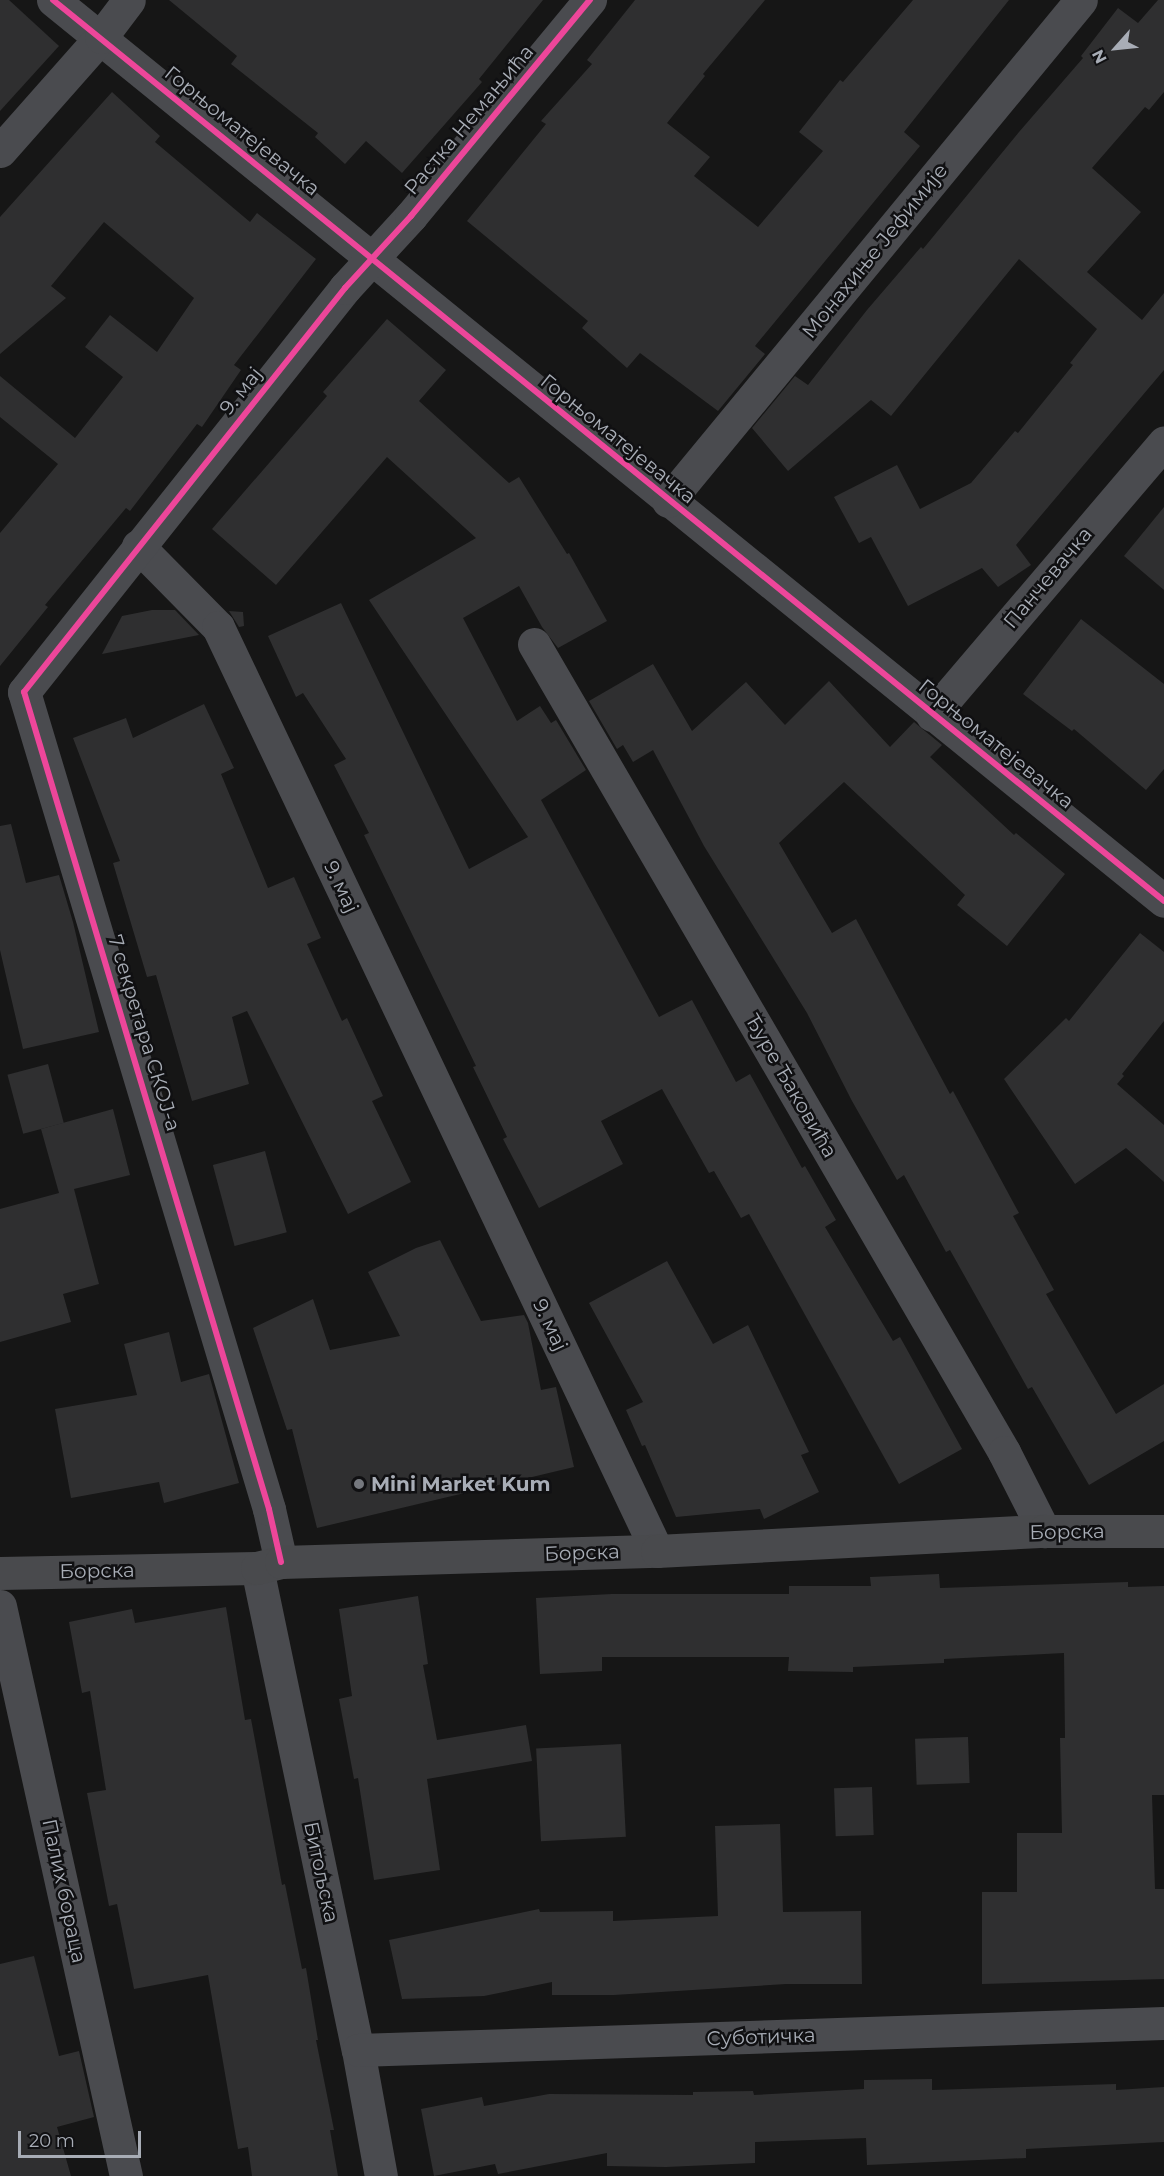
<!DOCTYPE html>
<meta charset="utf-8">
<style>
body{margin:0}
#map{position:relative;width:1164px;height:2176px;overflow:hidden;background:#161616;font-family:Montserrat,sans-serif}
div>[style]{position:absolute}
.building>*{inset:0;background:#2f2f30;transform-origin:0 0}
.street>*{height:33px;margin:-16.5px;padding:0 16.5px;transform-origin:16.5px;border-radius:16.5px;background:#4a4b4f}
.secondary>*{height:33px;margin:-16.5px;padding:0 16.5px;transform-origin:16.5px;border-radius:16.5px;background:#494a4d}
.cycleway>*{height:6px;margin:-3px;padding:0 3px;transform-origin:3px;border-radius:3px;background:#ed469a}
.dots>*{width:16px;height:16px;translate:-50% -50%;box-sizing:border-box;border:3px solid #101012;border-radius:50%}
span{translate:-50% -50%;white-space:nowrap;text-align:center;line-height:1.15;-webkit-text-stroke:5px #101012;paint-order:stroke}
.street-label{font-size:20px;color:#a8adb6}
.poi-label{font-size:20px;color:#a8adb6;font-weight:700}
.left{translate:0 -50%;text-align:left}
.north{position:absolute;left:1086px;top:18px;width:60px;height:60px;-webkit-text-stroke:4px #101012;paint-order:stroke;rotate:243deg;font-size:16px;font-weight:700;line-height:24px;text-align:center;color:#a8adb6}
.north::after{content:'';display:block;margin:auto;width:21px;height:27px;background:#a8adb6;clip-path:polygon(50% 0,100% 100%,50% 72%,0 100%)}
.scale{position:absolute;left:18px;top:2131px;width:123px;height:27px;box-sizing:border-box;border:3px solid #a8adb6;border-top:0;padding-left:8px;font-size:18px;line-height:21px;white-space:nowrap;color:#a8adb6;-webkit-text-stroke:4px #101012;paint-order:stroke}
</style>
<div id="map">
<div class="building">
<i style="clip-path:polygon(0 0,9px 0,59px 46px,0 111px)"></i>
<i style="clip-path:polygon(169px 0,543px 0,479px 79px,482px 82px,402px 173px,366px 141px,345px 164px,315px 137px,318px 133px,231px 64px,237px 56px)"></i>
<i style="clip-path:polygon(635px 0,765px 0,703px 74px,705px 76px,667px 123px,710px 157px,694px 176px,758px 227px,823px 151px,799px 132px,840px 80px,843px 82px,913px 0,1009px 0,904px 132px,920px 146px,755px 346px,765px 354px,718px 411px,640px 353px,627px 368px,582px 328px,588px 321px,467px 221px,546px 124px,541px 121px,592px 64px,587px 60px)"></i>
<i style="clip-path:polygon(1158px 0,1164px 0,1164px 92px,1149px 110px,1145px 107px,1092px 168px,1141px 212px,1087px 272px,1142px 320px,1164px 293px,1164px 370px,1016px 545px,1031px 565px,998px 587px,982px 568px,908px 606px,871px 537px,859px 543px,834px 497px,897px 465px,920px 509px,971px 483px,1015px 431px,1018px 433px,1073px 365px,1070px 363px,1097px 329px,1019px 259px,891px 416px,871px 400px,788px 471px,752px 428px,795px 376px,808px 385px,867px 310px,921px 247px,923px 249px,1019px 132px,1083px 58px,1081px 56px,1118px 8px,1138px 23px)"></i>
<i style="clip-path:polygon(112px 92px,160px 136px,155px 142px,250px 222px,257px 213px,316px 259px,234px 365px,241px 370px,202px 427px,197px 424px,130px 511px,126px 508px,45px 605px,48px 607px,0 666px,0 533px,58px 464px,0 417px,0 376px,75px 438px,123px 377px,85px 347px,110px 315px,157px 352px,194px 298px,104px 222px,51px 286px,66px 298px,0 354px,0 217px)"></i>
<i style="clip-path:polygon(387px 319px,446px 370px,419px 401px,509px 483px,519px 477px,567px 554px,569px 553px,607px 621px,558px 648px,542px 627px,519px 586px,463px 618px,517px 721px,540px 706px,551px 723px,556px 720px,586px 770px,541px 800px,659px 1017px,692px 1000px,736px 1082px,750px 1074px,802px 1168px,805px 1166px,836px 1220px,825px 1227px,893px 1341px,900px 1337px,962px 1449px,899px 1484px,749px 1214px,741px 1218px,714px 1171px,709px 1173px,662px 1089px,601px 1121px,623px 1164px,539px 1208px,503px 1139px,507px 1137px,473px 1067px,476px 1066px,364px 835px,369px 833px,334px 765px,346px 759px,303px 693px,296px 697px,268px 636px,341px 603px,469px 869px,528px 837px,369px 600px,476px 538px,387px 457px,276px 585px,212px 529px,327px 396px,323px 392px)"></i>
<i style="clip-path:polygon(1164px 507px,1164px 590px,1124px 556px)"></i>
<i style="clip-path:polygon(152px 610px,175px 610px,199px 635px,102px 654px,122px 616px)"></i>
<i style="clip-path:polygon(229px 611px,243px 612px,244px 626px,239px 627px)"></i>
<i style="clip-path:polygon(1081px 619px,1164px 684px,1164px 769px,1146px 790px,1074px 729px,1072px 731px,1023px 694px)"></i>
<i style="clip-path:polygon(653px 664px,692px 731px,746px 682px,785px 725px,829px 681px,890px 747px,914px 722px,942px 745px,930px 757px,1014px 835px,1016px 833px,1065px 874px,1007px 946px,957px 905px,965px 895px,844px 782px,779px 843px,832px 933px,856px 919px,950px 1094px,953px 1091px,1019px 1213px,1013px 1216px,1054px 1290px,1046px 1294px,1116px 1414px,1164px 1384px,1164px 1441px,1089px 1485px,1032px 1387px,1028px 1389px,950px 1250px,946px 1252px,904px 1175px,897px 1180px,852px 1101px,807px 1013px,704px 846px,653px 750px,633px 762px,623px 745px,617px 749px,589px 701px)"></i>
<i style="clip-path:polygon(204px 704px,234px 768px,221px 774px,268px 888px,294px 877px,321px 938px,307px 944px,342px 1021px,347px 1018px,383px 1096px,372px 1101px,411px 1182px,348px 1214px,247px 1011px,232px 1017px,249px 1084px,192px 1101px,156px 975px,147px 977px,113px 863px,120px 861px,73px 738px,126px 718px,133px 738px)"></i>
<i style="clip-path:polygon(11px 824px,26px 883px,59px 875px,73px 922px,99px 1032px,23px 1049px,0 950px,0 826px)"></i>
<i style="clip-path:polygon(1140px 933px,1164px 952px,1164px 1021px,1122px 1074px,1124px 1076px,1117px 1084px,1164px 1125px,1164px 1182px,1126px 1148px,1075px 1184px,1004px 1079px,1066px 1018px,1069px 1021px)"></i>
<i style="left:48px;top:1064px;width:61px;height:42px;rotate:75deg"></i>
<i style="clip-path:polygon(113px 1109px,130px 1175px,74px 1189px,99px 1284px,63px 1294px,71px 1322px,0 1342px,0 1209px,59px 1193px,41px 1129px)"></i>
<i style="left:265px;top:1151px;width:84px;height:54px;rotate:75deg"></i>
<i style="clip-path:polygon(440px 1240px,481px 1321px,524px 1315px,528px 1323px,541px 1390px,556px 1387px,574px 1467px,317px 1528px,292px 1429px,287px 1430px,253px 1328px,313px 1299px,330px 1350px,400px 1336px,368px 1272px,416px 1248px)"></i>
<i style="clip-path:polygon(667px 1261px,713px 1344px,748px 1325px,809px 1452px,801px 1455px,819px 1492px,764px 1519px,760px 1509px,676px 1517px,645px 1445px,642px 1446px,626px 1410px,643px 1402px,589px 1303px)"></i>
<i style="clip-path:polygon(169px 1332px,181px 1382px,209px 1374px,239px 1483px,164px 1503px,159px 1482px,71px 1498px,55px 1409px,137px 1395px,124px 1344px)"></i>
<i style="clip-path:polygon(939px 1574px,940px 1588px,1128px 1582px,1128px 1587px,1164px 1586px,1164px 1795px,1152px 1795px,1155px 1889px,1164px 1889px,1164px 1979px,982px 1984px,982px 1892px,1017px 1892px,1017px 1833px,1062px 1833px,1060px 1738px,1065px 1738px,1064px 1653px,944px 1659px,944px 1663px,853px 1667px,853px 1672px,788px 1671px,789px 1657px,602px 1657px,602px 1671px,540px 1674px,536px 1598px,612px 1594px,789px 1594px,789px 1586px,871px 1586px,870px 1577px)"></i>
<i style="clip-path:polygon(418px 1596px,428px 1664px,423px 1665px,437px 1740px,526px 1725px,532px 1761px,427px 1779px,440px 1870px,374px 1880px,358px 1778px,354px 1779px,339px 1699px,352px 1696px,339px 1609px)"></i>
<i style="clip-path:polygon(226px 1607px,245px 1720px,251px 1719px,282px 1885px,285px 1884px,302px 1969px,306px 1968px,318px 2040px,316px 2040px,334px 2130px,330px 2130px,338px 2176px,252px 2176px,248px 2147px,238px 2149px,208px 1975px,134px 1989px,117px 1904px,109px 1906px,87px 1793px,106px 1790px,90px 1691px,82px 1693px,69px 1622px,132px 1609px,135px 1623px)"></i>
<i style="left:968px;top:1737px;width:46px;height:53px;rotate:88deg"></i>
<i style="left:621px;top:1744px;width:93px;height:85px;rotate:87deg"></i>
<i style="left:872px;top:1787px;width:48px;height:38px;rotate:88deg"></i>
<i style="clip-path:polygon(780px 1824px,783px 1912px,861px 1911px,862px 1984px,786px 1984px,614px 1995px,552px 1995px,552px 1982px,484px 1996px,402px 1999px,389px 1940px,539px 1909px,540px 1912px,613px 1911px,613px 1921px,718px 1916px,715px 1826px)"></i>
<i style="clip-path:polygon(34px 1956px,59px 2056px,79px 2051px,94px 2117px,57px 2127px,71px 2176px,0 2176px,0 1964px)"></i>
<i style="clip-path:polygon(932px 2079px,932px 2090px,1116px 2084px,1116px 2090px,1164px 2087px,1164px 2142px,1026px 2149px,1026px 2158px,867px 2165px,866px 2138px,755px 2142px,755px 2163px,666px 2167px,607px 2166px,607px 2153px,498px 2174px,495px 2164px,434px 2176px,421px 2109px,482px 2097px,484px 2106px,549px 2094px,693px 2095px,693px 2092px,753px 2091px,754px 2095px,864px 2089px,864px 2080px)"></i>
</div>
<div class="street">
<i style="left:53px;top:0;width:1430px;rotate:39.04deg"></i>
<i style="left:0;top:151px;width:152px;rotate:-48.5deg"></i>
<i style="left:101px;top:37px;width:46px;rotate:-52.9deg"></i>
<i style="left:668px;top:501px;width:649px;rotate:-50.5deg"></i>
<i style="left:138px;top:546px;width:114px;rotate:45.4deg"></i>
<i style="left:218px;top:627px;width:1023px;rotate:64.59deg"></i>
<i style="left:534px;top:644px;width:935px;rotate:59.81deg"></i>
<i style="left:1004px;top:1452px;width:89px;rotate:63.1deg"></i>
<i style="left:932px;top:715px;width:358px;rotate:-49.6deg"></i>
<i style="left:281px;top:1562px;width:54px;rotate:-102.8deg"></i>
<i style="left:269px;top:1509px;width:853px;rotate:-106.69deg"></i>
<i style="left:24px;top:692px;width:516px;rotate:-51.53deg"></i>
<i style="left:345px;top:288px;width:98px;rotate:-47.5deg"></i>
<i style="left:411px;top:216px;width:281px;rotate:-50.4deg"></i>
<i style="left:257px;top:1568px;width:492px;rotate:78.2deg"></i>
<i style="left:358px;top:2050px;width:128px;rotate:79.7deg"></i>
<i style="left:0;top:1606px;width:584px;rotate:77.54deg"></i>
<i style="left:358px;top:2050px;width:806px;rotate:-1.92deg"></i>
</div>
<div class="secondary">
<i style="left:0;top:1573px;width:257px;rotate:-1.1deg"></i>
<i style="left:257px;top:1568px;width:25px;rotate:-14deg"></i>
<i style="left:281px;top:1562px;width:376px;rotate:-1.7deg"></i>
<i style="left:657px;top:1551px;width:388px;rotate:-3deg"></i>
<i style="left:1044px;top:1531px;width:120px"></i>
</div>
<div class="cycleway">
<i style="left:53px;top:0;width:1430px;rotate:39.04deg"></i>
<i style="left:281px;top:1562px;width:54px;rotate:-102.8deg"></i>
<i style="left:269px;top:1509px;width:853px;rotate:-106.69deg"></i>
<i style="left:24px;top:692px;width:516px;rotate:-51.53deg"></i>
<i style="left:345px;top:288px;width:98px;rotate:-47.5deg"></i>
<i style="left:411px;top:216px;width:281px;rotate:-50.4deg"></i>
</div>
<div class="dots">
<i style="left:359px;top:1484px;background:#75787e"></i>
</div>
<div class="street-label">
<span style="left:469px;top:120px;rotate:-50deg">Растка Немањића</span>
<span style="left:242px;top:131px;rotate:39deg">Горњоматејевачка</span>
<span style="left:875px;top:251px;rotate:-51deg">Монахиње Јефимије</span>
<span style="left:241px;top:391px;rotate:-51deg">9. мај</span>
<span style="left:618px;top:439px;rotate:39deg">Горњоматејевачка</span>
<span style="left:1048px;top:578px;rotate:-50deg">Панчевачка</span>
<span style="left:996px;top:744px;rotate:39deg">Горњоматејевачка</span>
<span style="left:341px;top:887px;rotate:65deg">9. мај</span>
<span style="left:144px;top:1033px;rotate:73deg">7 секретара СКОЈ-а</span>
<span style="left:791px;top:1086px;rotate:60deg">Ђуре Ђаковића</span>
<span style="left:550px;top:1325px;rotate:65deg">9. мај</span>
<span style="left:1067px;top:1532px;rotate:-1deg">Борска</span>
<span style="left:582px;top:1553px;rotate:-2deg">Борска</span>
<span style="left:97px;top:1571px;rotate:-1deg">Борска</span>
<span style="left:321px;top:1872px;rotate:78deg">Битољска</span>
<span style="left:64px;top:1891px;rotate:78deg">Палих бораца</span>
<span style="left:761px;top:2037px;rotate:-2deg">Суботичка</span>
</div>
<div class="poi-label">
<span class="left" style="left:371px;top:1484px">Mini Market Kum</span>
</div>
<div class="north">N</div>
<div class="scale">20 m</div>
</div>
